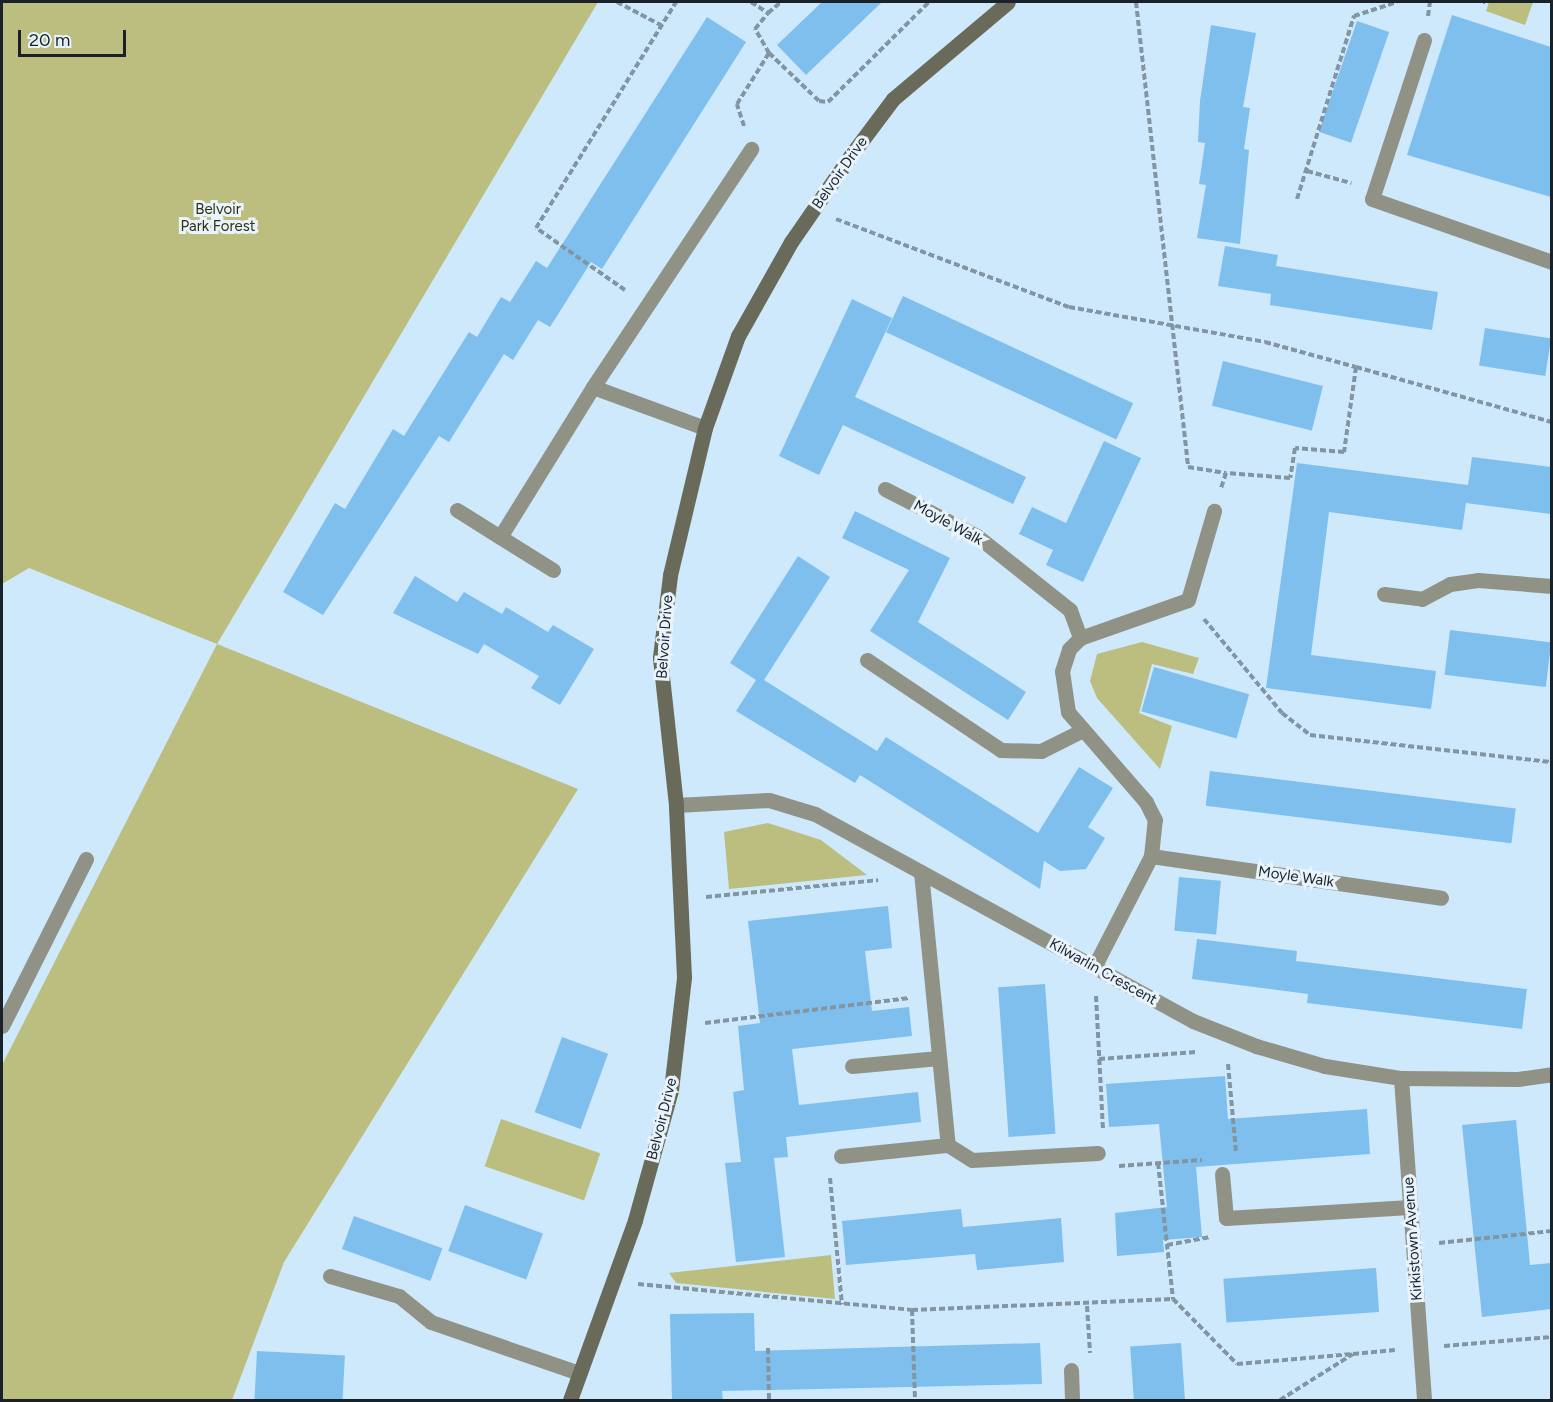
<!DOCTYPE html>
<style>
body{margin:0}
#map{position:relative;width:1553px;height:1402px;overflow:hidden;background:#cee8fc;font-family:Figtree,sans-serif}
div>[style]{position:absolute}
.green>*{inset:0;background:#bbbe7f;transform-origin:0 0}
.building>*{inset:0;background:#7fbfee;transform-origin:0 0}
.path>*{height:4px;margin-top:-2px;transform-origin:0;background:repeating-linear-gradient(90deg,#8295a3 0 6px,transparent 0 9px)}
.lane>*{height:15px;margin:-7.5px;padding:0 7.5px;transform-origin:7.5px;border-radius:7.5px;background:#919286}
.street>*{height:15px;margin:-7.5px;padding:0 7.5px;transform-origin:7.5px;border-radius:7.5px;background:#919286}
.secondary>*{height:15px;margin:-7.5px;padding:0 7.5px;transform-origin:7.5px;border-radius:7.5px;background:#696a59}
span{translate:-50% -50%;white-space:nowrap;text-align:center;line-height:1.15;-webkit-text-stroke:6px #e9f3fb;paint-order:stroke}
.street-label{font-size:15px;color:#192229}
.park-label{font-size:15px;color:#2f3111}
.frame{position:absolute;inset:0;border:3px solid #192229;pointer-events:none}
.scale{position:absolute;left:18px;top:30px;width:108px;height:27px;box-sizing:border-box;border:3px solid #192229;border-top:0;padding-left:8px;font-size:18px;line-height:21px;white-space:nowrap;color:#192229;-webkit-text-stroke:4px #e9f3fb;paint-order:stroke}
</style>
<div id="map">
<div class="green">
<i style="clip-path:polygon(2px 2px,598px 2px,217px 644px,578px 789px,284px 1262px,232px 1400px,2px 1400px,2px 1065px,217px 644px,29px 568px,2px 584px)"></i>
<i style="clip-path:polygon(1489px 2px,1533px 2px,1525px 25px,1486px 11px)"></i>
<i style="clip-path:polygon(1142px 642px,1199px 658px,1193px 674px,1152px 664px,1139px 713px,1172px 726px,1160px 769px,1097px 698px,1090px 681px,1097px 654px)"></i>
<i style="clip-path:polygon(768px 823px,821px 840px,867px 875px,729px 889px,724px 832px)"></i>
<i style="left:501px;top:1119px;width:105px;height:50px;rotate:19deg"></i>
<i style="clip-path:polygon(831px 1255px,835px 1299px,676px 1283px,669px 1273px)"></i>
</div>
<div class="building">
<i style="clip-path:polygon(822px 2px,882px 2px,806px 75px,777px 45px)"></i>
<i style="clip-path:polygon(1452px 15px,1551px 47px,1551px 197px,1407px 155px)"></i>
<i style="clip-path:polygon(707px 17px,746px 42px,602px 269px,591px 262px,550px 327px,538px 320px,513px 360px,504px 354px,449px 442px,439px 436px,323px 615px,283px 592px,335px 503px,345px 509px,393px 429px,404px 436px,469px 332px,477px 337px,501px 297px,510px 302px,536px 261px,547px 268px)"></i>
<i style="left:1357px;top:21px;width:34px;height:117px;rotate:19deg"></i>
<i style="clip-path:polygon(1211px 25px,1256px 33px,1243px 107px,1250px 108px,1244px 149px,1249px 150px,1240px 244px,1197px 238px,1206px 185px,1199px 184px,1205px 143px,1198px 142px,1200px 101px)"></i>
<i style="clip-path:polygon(1225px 246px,1278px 255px,1276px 266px,1438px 292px,1432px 330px,1270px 305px,1271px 294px,1218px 286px)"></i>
<i style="left:903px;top:296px;width:254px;height:40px;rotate:25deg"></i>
<i style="clip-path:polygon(852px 299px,892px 318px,855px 397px,1026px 477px,1013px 504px,843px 425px,819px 475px,779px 456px)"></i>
<i style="left:1485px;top:328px;width:67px;height:38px;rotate:9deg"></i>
<i style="left:1223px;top:361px;width:103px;height:46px;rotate:14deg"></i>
<i style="clip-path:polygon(1104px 441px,1141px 458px,1083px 582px,1046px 565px,1053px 550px,1019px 534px,1032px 507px,1066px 523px)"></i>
<i style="clip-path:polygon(1472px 457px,1551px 467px,1551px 514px,1466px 503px,1462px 530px,1329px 512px,1311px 655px,1436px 671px,1431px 709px,1266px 688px,1297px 463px,1468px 485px)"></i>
<i style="clip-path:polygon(855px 511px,950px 558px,918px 622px,1026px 692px,1008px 720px,870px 631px,909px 570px,842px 538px)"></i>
<i style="clip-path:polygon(798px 556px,830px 577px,764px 680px,877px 751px,886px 737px,1038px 833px,1079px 767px,1113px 788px,1088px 827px,1105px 838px,1086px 869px,1060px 871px,1044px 861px,1040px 889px,860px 775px,855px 783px,736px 711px,756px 680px,730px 663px)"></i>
<i style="clip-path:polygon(415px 576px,457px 602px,464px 592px,502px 614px,506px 607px,548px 632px,553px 625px,594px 649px,560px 705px,531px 688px,539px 676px,484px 644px,478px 654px,393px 613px)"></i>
<i style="left:1450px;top:630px;width:102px;height:45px;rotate:7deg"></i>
<i style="left:1154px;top:667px;width:99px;height:46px;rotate:16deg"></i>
<i style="left:1210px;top:771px;width:308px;height:35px;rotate:7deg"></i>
<i style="left:1179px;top:877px;width:42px;height:54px;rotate:5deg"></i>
<i style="clip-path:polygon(888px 906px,892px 948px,865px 951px,872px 1011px,909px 1007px,912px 1036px,792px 1049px,799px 1105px,918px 1092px,921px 1122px,786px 1137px,788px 1157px,774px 1158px,785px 1257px,736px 1262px,725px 1163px,741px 1162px,733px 1092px,744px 1090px,738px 1026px,760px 1023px,748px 921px)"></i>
<i style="clip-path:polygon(1197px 939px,1297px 951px,1296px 961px,1527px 989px,1522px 1029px,1307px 1003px,1308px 994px,1192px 979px)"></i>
<i style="left:1045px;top:984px;width:150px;height:47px;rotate:86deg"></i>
<i style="left:562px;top:1037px;width:49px;height:80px;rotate:20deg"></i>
<i style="clip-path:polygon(1225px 1076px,1228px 1119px,1367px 1109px,1370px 1154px,1196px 1167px,1202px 1237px,1163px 1240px,1164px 1252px,1117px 1256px,1115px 1213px,1167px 1207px,1159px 1124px,1109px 1127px,1106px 1084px)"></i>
<i style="clip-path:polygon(1516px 1120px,1530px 1265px,1551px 1263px,1551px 1309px,1482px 1317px,1462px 1125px)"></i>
<i style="left:465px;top:1205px;width:83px;height:49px;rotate:20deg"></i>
<i style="clip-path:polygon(961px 1209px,963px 1227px,1061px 1218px,1064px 1262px,977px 1270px,975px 1254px,846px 1265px,842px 1221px)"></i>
<i style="left:354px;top:1216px;width:94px;height:35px;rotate:20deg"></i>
<i style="left:1376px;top:1268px;width:44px;height:153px;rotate:86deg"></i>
<i style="clip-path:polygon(754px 1313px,755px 1351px,1040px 1343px,1042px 1384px,722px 1391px,723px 1401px,672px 1401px,670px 1314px)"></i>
<i style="left:1181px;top:1343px;width:58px;height:51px;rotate:86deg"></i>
<i style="left:257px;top:1351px;width:88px;height:49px;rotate:3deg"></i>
</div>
<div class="path">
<i style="left:617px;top:2px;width:50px;rotate:27.6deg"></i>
<i style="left:751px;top:2px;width:20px;rotate:33deg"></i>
<i style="left:768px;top:13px;width:17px;rotate:-40deg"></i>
<i style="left:1136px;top:2px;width:468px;rotate:83.6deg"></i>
<i style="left:1188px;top:467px;width:38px;rotate:9deg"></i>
<i style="left:1483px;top:2px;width:2px"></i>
<i style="left:1428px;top:16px;width:14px;rotate:-82deg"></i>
<i style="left:769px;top:53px;width:69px;rotate:43.8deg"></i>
<i style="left:819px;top:101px;width:9px;rotate:6deg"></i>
<i style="left:828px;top:102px;width:142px;rotate:-44.7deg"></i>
<i style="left:744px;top:126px;width:23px;rotate:-108deg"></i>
<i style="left:737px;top:104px;width:60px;rotate:-57.9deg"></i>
<i style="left:769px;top:53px;width:28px;rotate:-120deg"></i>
<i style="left:755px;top:29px;width:21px;rotate:-51deg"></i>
<i style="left:1307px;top:171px;width:46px;rotate:15.3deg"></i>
<i style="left:1297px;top:199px;width:192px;rotate:-72.7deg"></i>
<i style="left:1354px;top:16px;width:45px;rotate:-18deg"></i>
<i style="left:836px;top:219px;width:249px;rotate:20.7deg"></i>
<i style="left:1069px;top:307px;width:199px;rotate:10.1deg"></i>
<i style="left:1265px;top:342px;width:94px;rotate:15.4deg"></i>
<i style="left:1356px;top:367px;width:86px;rotate:98deg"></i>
<i style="left:1344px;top:452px;width:49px;rotate:-175.3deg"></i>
<i style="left:1295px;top:448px;width:30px;rotate:99deg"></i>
<i style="left:1290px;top:478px;width:64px;rotate:-175.5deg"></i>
<i style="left:1226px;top:473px;width:16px;rotate:108deg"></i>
<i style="left:625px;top:290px;width:108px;rotate:-145.1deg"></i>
<i style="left:536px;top:228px;width:266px;rotate:-58.2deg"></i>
<i style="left:1356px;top:367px;width:204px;rotate:15.7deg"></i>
<i style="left:1204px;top:619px;width:122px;rotate:50.3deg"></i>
<i style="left:1282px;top:713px;width:36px;rotate:38deg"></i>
<i style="left:1310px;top:735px;width:244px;rotate:6.4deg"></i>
<i style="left:706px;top:897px;width:173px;rotate:-5.6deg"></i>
<i style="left:1096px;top:996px;width:133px;rotate:87deg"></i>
<i style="left:705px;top:1023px;width:206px;rotate:-7deg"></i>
<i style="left:1099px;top:1059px;width:98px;rotate:-4.1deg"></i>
<i style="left:1228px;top:1064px;width:88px;rotate:84.8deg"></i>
<i style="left:1158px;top:1163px;width:137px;rotate:83.7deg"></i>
<i style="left:1119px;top:1166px;width:83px;rotate:-4.1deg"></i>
<i style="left:830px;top:1178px;width:127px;rotate:84.6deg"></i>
<i style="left:1439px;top:1243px;width:114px;rotate:-6.1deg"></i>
<i style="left:1167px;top:1245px;width:44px;rotate:-10.5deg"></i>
<i style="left:638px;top:1284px;width:275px;rotate:5.4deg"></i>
<i style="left:912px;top:1310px;width:261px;rotate:-2.4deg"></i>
<i style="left:1173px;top:1299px;width:91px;rotate:45.4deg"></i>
<i style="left:1237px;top:1364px;width:116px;rotate:-4.9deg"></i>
<i style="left:1087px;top:1306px;width:47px;rotate:86.3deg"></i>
<i style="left:912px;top:1310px;width:90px;rotate:88.1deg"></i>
<i style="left:1444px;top:1346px;width:108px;rotate:-4.8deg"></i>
<i style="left:768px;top:1348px;width:52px;rotate:88.9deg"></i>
<i style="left:1280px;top:1400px;width:86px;rotate:-32.2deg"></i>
<i style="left:1353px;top:1354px;width:42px;rotate:-5.4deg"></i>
</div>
<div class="lane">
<i style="left:921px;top:872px;width:274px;rotate:84.4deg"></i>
<i style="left:948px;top:1145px;width:28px;rotate:32deg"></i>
<i style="left:972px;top:1160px;width:126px;rotate:-3.2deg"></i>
<i style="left:2px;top:1026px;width:187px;rotate:-63.3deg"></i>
<i style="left:852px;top:1066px;width:87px;rotate:-5.3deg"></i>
<i style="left:841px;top:1156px;width:108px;rotate:-5.9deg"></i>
<i style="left:1222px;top:1174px;width:44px;rotate:84.8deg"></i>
<i style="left:1226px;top:1218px;width:184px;rotate:-3.4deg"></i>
</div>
<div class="street">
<i style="left:1424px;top:40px;width:167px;rotate:108.1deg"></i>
<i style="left:1372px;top:199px;width:191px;rotate:19.3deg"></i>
<i style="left:705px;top:428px;width:119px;rotate:-159.9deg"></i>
<i style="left:593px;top:387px;width:286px;rotate:-56.4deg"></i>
<i style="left:885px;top:489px;width:103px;rotate:27.1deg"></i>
<i style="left:977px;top:536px;width:119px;rotate:38.5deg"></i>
<i style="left:1070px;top:610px;width:30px;rotate:70deg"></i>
<i style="left:457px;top:510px;width:51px;rotate:32.1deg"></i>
<i style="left:553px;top:570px;width:62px;rotate:-148.1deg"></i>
<i style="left:500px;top:537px;width:176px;rotate:-58.2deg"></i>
<i style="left:1384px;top:594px;width:38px;rotate:7deg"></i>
<i style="left:1422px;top:599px;width:32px;rotate:-28deg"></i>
<i style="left:1450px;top:584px;width:28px;rotate:-8deg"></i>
<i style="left:1478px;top:580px;width:74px;rotate:4.6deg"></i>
<i style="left:867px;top:660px;width:161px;rotate:33.9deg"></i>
<i style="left:1001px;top:750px;width:40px;rotate:1.4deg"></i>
<i style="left:1041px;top:751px;width:45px;rotate:-26.6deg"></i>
<i style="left:676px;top:805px;width:93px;rotate:-3.1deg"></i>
<i style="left:769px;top:800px;width:48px;rotate:16.9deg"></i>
<i style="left:815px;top:814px;width:431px;rotate:28.7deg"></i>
<i style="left:1193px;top:1021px;width:68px;rotate:21.6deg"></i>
<i style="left:1256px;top:1046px;width:72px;rotate:16.2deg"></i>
<i style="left:1325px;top:1066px;width:77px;rotate:9deg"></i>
<i style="left:1401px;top:1078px;width:117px;rotate:0.5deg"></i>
<i style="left:1518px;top:1079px;width:34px;rotate:-8deg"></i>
<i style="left:1151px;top:856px;width:293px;rotate:8.2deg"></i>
<i style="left:1094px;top:967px;width:125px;rotate:-62.8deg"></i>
<i style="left:1151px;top:856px;width:36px;rotate:-84deg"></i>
<i style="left:1155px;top:820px;width:20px;rotate:-117deg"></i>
<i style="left:1146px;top:802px;width:119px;rotate:-130.9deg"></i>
<i style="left:1068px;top:712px;width:41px;rotate:-98.3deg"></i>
<i style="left:1062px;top:671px;width:23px;rotate:-72deg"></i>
<i style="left:1069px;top:649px;width:16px;rotate:-45deg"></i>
<i style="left:1080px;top:638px;width:114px;rotate:-19.4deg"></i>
<i style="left:1188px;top:600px;width:93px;rotate:-73.7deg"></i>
<i style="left:1401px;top:1078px;width:323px;rotate:85.9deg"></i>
<i style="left:330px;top:1276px;width:72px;rotate:16.2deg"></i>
<i style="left:399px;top:1296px;width:41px;rotate:39.1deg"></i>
<i style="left:431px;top:1322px;width:157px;rotate:19deg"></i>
<i style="left:1071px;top:1370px;width:30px;rotate:88deg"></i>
</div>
<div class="secondary">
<i style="left:570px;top:1400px;width:191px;rotate:-70.1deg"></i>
<i style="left:635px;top:1220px;width:135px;rotate:-74.5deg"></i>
<i style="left:671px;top:1090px;width:114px;rotate:-83.4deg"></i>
<i style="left:684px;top:977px;width:172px;rotate:-92.7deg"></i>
<i style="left:676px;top:805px;width:149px;rotate:-96.2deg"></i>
<i style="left:660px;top:657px;width:83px;rotate:-83deg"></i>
<i style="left:670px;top:575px;width:151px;rotate:-76.6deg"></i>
<i style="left:705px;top:428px;width:98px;rotate:-70.3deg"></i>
<i style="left:738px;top:336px;width:108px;rotate:-60.6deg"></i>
<i style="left:791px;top:242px;width:106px;rotate:-55.4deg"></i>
<i style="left:851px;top:155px;width:70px;rotate:-53.1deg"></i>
<i style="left:893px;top:99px;width:150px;rotate:-40.1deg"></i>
</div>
<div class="street-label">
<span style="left:840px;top:173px;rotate:-55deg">Belvoir Drive</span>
<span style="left:948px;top:523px;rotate:29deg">Moyle Walk</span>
<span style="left:665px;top:637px;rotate:-86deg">Belvoir Drive</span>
<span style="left:1296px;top:877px;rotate:8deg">Moyle Walk</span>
<span style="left:1103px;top:972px;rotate:29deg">Kilwarlin Crescent</span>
<span style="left:662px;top:1119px;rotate:-76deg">Belvoir Drive</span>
<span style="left:1413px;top:1239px;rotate:-94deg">Kirkistown Avenue</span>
</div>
<div class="park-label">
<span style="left:218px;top:218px">Belvoir<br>Park Forest</span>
</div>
<div class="frame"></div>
<div class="scale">20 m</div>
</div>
